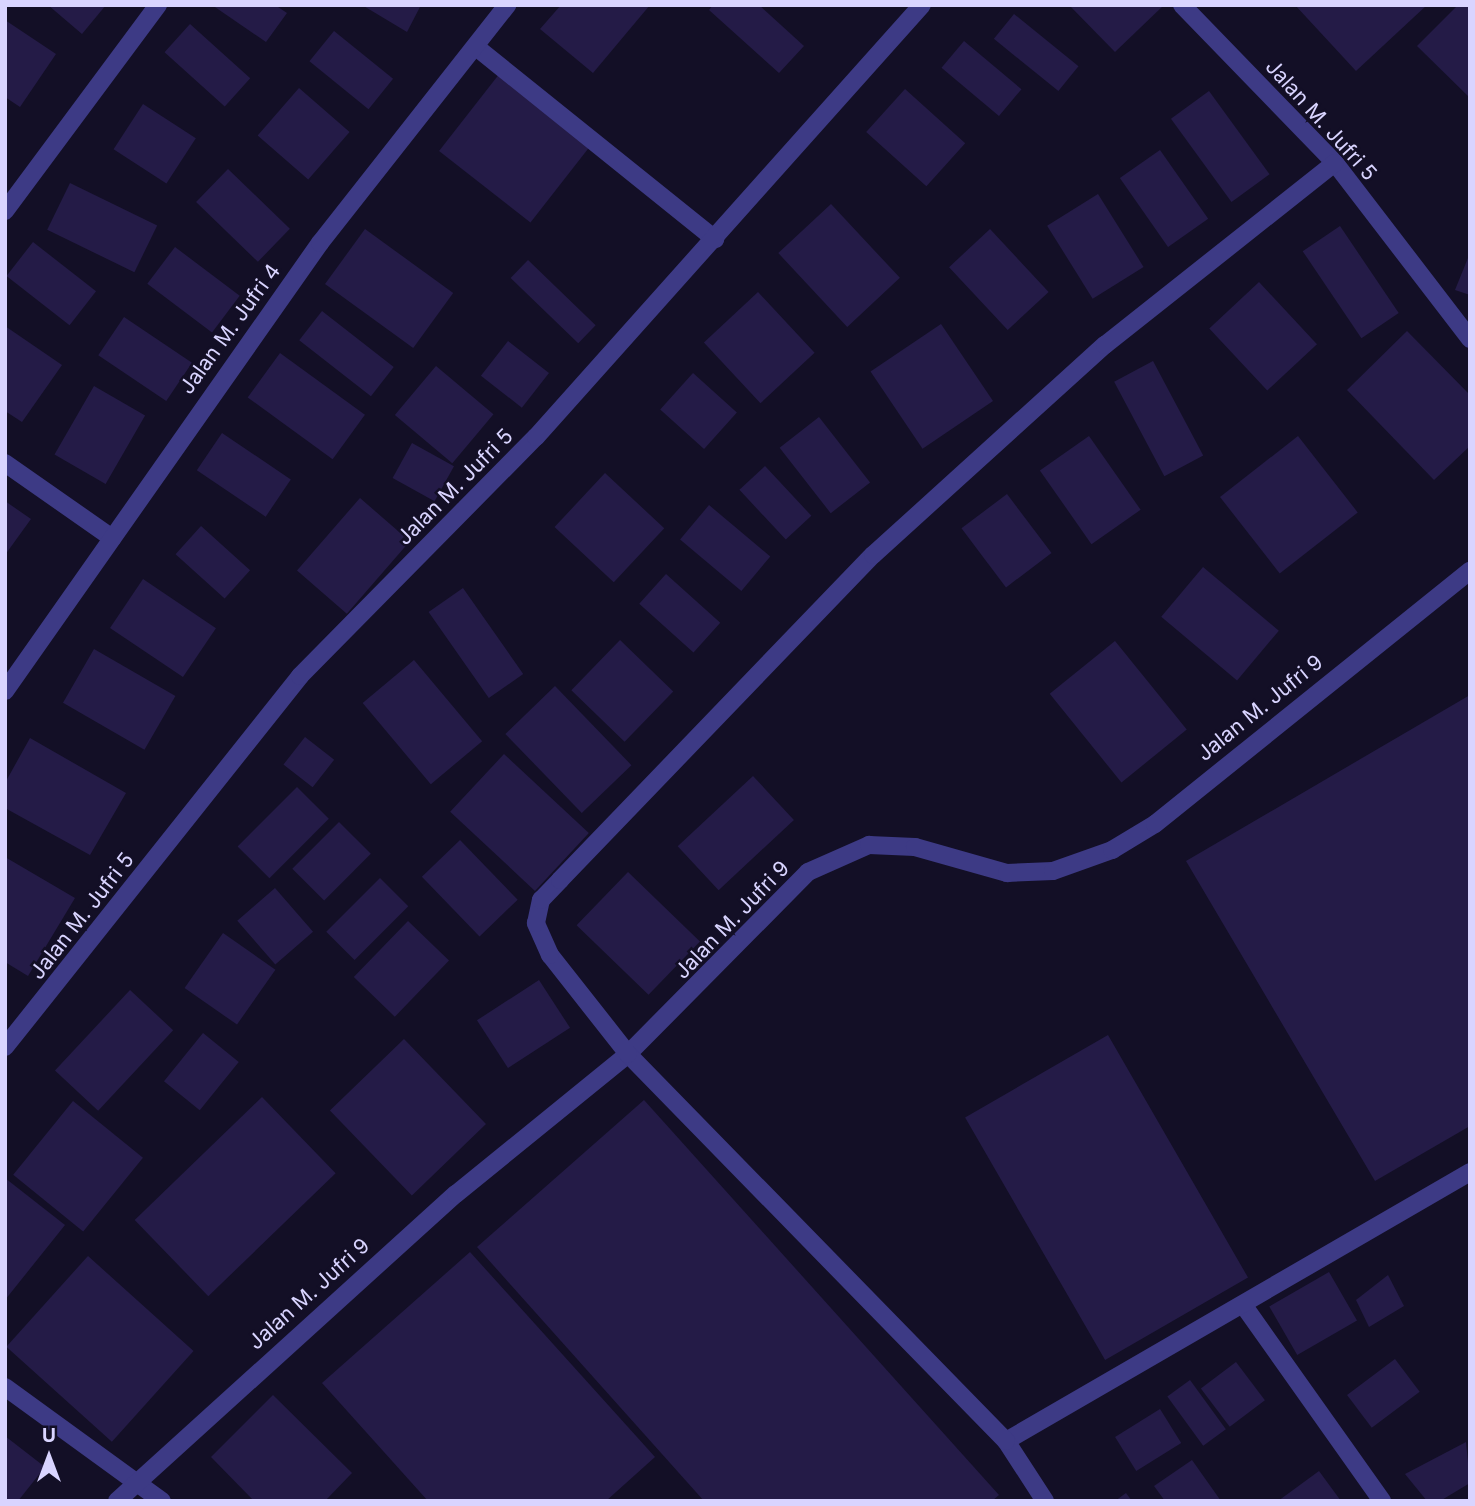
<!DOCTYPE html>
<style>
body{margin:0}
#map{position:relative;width:1475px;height:1506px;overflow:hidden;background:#130f26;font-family:Inter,sans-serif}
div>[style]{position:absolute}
.building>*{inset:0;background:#241b47;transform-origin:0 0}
.minor>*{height:18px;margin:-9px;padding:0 9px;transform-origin:9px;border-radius:9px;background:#3d3a85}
span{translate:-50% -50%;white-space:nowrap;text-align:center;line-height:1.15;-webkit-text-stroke:5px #130f26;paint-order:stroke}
.street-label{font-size:21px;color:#d9d4ff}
.frame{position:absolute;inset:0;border:7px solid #d9d4ff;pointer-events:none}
.north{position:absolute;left:14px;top:1422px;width:70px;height:70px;-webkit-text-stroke:5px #130f26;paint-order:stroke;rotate:0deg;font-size:19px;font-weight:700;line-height:28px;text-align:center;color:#d9d4ff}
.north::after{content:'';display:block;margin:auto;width:24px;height:32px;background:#d9d4ff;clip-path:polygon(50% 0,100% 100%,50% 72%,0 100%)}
</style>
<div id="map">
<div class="building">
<i style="clip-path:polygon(48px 5px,106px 5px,82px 34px)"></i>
<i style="clip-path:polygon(212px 5px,275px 5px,287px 13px,266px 42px)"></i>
<i style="clip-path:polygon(362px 5px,421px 5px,407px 32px)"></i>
<i style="clip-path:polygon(561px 5px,650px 5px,593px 73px,540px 29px)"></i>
<i style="clip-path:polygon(713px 5px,759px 5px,804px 46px,779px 73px,709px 10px)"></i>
<i style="clip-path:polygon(1069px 5px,1164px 5px,1115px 52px)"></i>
<i style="clip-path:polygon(1295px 5px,1427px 5px,1356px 71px)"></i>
<i style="clip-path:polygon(1458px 5px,1470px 5px,1470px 98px,1417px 46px)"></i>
<i style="left:1014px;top:14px;width:83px;height:32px;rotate:39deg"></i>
<i style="clip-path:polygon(5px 20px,56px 54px,20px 107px,5px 97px)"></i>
<i style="left:190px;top:24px;width:81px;height:38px;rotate:42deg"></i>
<i style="left:334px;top:31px;width:76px;height:39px;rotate:39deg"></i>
<i style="left:964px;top:41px;width:75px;height:35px;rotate:40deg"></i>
<i style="left:500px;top:73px;width:116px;height:99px;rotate:38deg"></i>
<i style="left:299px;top:88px;width:67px;height:63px;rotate:41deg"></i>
<i style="left:905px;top:89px;width:81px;height:58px;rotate:42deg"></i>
<i style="left:1209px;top:91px;width:103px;height:47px;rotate:54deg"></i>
<i style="left:143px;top:104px;width:63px;height:54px;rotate:33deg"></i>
<i style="left:1160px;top:150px;width:84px;height:49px;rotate:55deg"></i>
<i style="left:228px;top:169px;width:86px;height:46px;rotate:44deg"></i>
<i style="left:70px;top:183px;width:97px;height:52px;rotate:26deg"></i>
<i style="left:1098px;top:194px;width:86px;height:60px;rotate:58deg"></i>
<i style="left:831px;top:204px;width:101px;height:72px;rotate:47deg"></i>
<i style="left:1340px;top:226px;width:105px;height:45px;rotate:56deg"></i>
<i style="left:365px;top:229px;width:109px;height:68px;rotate:36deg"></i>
<i style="left:990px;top:229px;width:86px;height:56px;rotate:47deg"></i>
<i style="left:33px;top:242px;width:80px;height:43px;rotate:38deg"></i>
<i style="left:175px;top:247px;width:81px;height:46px;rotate:37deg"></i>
<i style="clip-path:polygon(1470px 253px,1470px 295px,1455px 290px)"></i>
<i style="left:528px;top:260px;width:94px;height:25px;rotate:44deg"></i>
<i style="left:1259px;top:282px;width:85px;height:68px;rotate:47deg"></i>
<i style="left:758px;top:292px;width:83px;height:74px;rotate:47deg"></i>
<i style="left:322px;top:311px;width:91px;height:37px;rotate:38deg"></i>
<i style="left:124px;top:317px;width:82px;height:46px;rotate:34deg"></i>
<i style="left:941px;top:324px;width:93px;height:85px;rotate:56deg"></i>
<i style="clip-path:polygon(5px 326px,62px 365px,22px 422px,5px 411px)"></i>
<i style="clip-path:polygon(1407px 331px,1470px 395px,1470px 446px,1434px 480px,1347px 390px)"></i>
<i style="left:508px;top:341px;width:52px;height:44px;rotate:38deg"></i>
<i style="left:280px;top:353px;width:105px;height:55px;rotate:36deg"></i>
<i style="left:1153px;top:361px;width:107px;height:44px;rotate:62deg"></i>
<i style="left:436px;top:366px;width:75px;height:64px;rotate:40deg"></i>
<i style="left:693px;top:373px;width:59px;height:49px;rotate:42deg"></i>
<i style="left:94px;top:386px;width:59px;height:79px;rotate:30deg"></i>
<i style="left:819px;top:417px;width:83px;height:50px;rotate:52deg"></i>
<i style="left:222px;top:433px;width:83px;height:45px;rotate:34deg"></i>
<i style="left:1089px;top:436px;width:90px;height:60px;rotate:55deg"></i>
<i style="left:1298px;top:436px;width:97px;height:99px;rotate:52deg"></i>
<i style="left:412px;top:443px;width:48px;height:40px;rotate:29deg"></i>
<i style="left:765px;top:466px;width:68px;height:35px;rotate:47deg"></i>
<i style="left:605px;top:473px;width:81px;height:74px;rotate:43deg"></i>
<i style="left:1007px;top:494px;width:74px;height:57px;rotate:53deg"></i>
<i style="left:360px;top:498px;width:66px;height:96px;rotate:41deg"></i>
<i style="clip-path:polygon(5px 501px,31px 519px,5px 555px)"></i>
<i style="left:709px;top:505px;width:80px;height:45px;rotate:40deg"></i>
<i style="left:201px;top:526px;width:66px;height:38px;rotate:42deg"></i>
<i style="left:1203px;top:567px;width:99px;height:65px;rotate:40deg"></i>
<i style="left:666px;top:574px;width:73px;height:40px;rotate:42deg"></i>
<i style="left:143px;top:579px;width:88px;height:59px;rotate:34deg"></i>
<i style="left:463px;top:588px;width:105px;height:42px;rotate:55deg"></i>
<i style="left:620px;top:640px;width:74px;height:70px;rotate:44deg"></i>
<i style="left:1115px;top:641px;width:114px;height:84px;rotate:51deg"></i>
<i style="left:94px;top:649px;width:94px;height:62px;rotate:30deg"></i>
<i style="left:414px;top:660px;width:106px;height:67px;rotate:50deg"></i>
<i style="left:555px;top:686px;width:110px;height:69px;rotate:46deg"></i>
<i style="clip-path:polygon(1470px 695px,1470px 1126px,1375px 1181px,1186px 861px)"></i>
<i style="left:305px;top:737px;width:37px;height:35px;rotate:38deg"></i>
<i style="clip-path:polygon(30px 738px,126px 793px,90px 855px,5px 808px,5px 783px)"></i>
<i style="left:504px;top:754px;width:116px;height:79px;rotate:43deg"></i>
<i style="left:753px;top:776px;width:60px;height:103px;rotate:47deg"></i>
<i style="left:297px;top:787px;width:45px;height:84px;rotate:45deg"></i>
<i style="left:339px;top:822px;width:45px;height:66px;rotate:45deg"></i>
<i style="left:460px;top:840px;width:83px;height:53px;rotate:46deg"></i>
<i style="clip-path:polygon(5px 857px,75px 898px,28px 976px,5px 962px)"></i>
<i style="left:628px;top:872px;width:100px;height:74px;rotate:44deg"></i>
<i style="left:380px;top:878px;width:40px;height:76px;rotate:45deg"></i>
<i style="left:275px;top:888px;width:58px;height:50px;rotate:49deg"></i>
<i style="left:408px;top:921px;width:57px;height:78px;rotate:44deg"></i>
<i style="left:223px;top:933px;width:64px;height:67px;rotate:35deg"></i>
<i style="left:539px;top:980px;width:57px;height:74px;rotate:57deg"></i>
<i style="left:130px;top:990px;width:59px;height:110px;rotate:43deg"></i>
<i style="left:203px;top:1033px;width:46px;height:62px;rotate:39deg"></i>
<i style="left:1108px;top:1035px;width:280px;height:165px;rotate:60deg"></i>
<i style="left:404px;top:1039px;width:118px;height:103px;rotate:46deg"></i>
<i style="left:262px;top:1097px;width:106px;height:177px;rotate:46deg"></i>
<i style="clip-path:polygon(644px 1100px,999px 1495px,992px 1501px,704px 1501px,477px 1247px)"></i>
<i style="left:73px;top:1101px;width:90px;height:95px;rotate:39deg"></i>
<i style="clip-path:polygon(5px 1178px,65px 1225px,5px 1300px)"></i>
<i style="clip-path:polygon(470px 1252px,655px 1457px,606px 1501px,428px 1501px,322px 1383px)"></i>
<i style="left:88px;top:1256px;width:142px;height:122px;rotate:42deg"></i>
<i style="left:1329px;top:1272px;width:56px;height:69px;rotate:60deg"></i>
<i style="clip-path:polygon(1388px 1275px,1404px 1306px,1369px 1327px,1356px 1300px)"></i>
<i style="left:1395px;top:1359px;width:41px;height:60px;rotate:53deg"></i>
<i style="left:1236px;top:1362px;width:48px;height:44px;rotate:53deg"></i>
<i style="left:1190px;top:1380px;width:61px;height:28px;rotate:54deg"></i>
<i style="clip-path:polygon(273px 1395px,352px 1473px,325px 1501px,254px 1501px,211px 1457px)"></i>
<i style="left:1160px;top:1409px;width:40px;height:53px;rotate:58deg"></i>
<i style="clip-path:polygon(5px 1436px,45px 1467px,18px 1501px,5px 1501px)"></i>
<i style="clip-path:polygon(1466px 1442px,1470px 1483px,1440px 1501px,1427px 1501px,1405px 1474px)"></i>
<i style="clip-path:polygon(1192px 1460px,1221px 1501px,1165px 1501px,1154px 1486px)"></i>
<i style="clip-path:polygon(1319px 1471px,1341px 1501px,1278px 1501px)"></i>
<i style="clip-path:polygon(1126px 1493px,1132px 1501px,1115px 1501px)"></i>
</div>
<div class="minor">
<i style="left:1182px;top:5px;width:220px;rotate:45.9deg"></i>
<i style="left:1335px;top:163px;width:222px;rotate:52.5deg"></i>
<i style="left:476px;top:47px;width:307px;rotate:38.8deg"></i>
<i style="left:5px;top:211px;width:257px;rotate:-53.4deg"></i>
<i style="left:5px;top:463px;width:131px;rotate:35deg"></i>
<i style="left:5px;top:691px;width:548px;rotate:-54.89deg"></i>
<i style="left:320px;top:243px;width:303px;rotate:-51.8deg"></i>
<i style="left:5px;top:1047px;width:474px;rotate:-51.5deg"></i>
<i style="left:300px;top:676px;width:336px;rotate:-45.4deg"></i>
<i style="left:536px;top:437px;width:579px;rotate:-48.22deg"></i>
<i style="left:1244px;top:1306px;width:239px;rotate:54.7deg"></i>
<i style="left:5px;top:1387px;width:194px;rotate:36deg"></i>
<i style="left:1006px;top:1441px;width:536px;rotate:-30.1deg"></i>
<i style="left:117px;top:1501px;width:457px;rotate:-42.2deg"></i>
<i style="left:456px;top:1194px;width:222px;rotate:-39.1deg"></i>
<i style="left:628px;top:1054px;width:256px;rotate:-45.3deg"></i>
<i style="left:808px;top:872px;width:67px;rotate:-23.9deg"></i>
<i style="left:869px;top:845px;width:46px;rotate:2.5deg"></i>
<i style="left:915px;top:847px;width:96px;rotate:15.8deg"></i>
<i style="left:1007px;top:873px;width:46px;rotate:-2.5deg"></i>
<i style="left:1053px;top:871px;width:63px;rotate:-19.6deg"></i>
<i style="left:1112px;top:850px;width:50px;rotate:-31.2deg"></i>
<i style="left:1155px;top:824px;width:404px;rotate:-38.8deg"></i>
<i style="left:1045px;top:1501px;width:72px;rotate:-123deg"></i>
<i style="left:1006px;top:1441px;width:541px;rotate:-134.33deg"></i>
<i style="left:628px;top:1054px;width:126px;rotate:-128.2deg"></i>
<i style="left:550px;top:955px;width:35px;rotate:-114deg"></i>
<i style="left:536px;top:923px;width:24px;rotate:-78deg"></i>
<i style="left:541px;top:900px;width:28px;rotate:-46deg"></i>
<i style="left:560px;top:880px;width:451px;rotate:-46.1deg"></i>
<i style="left:873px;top:555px;width:313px;rotate:-42.2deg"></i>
<i style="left:1105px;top:345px;width:293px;rotate:-38.4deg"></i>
</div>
<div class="street-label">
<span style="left:1321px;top:120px;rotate:48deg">Jalan M. Jufri 5</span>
<span style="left:230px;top:329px;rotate:-54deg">Jalan M. Jufri 4</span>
<span style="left:455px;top:487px;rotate:-45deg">Jalan M. Jufri 5</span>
<span style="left:1260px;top:708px;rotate:-39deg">Jalan M. Jufri 9</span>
<span style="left:82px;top:916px;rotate:-52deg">Jalan M. Jufri 5</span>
<span style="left:732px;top:920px;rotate:-46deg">Jalan M. Jufri 9</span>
<span style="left:309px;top:1294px;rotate:-42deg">Jalan M. Jufri 9</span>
</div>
<div class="frame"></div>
<div class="north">U</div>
</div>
